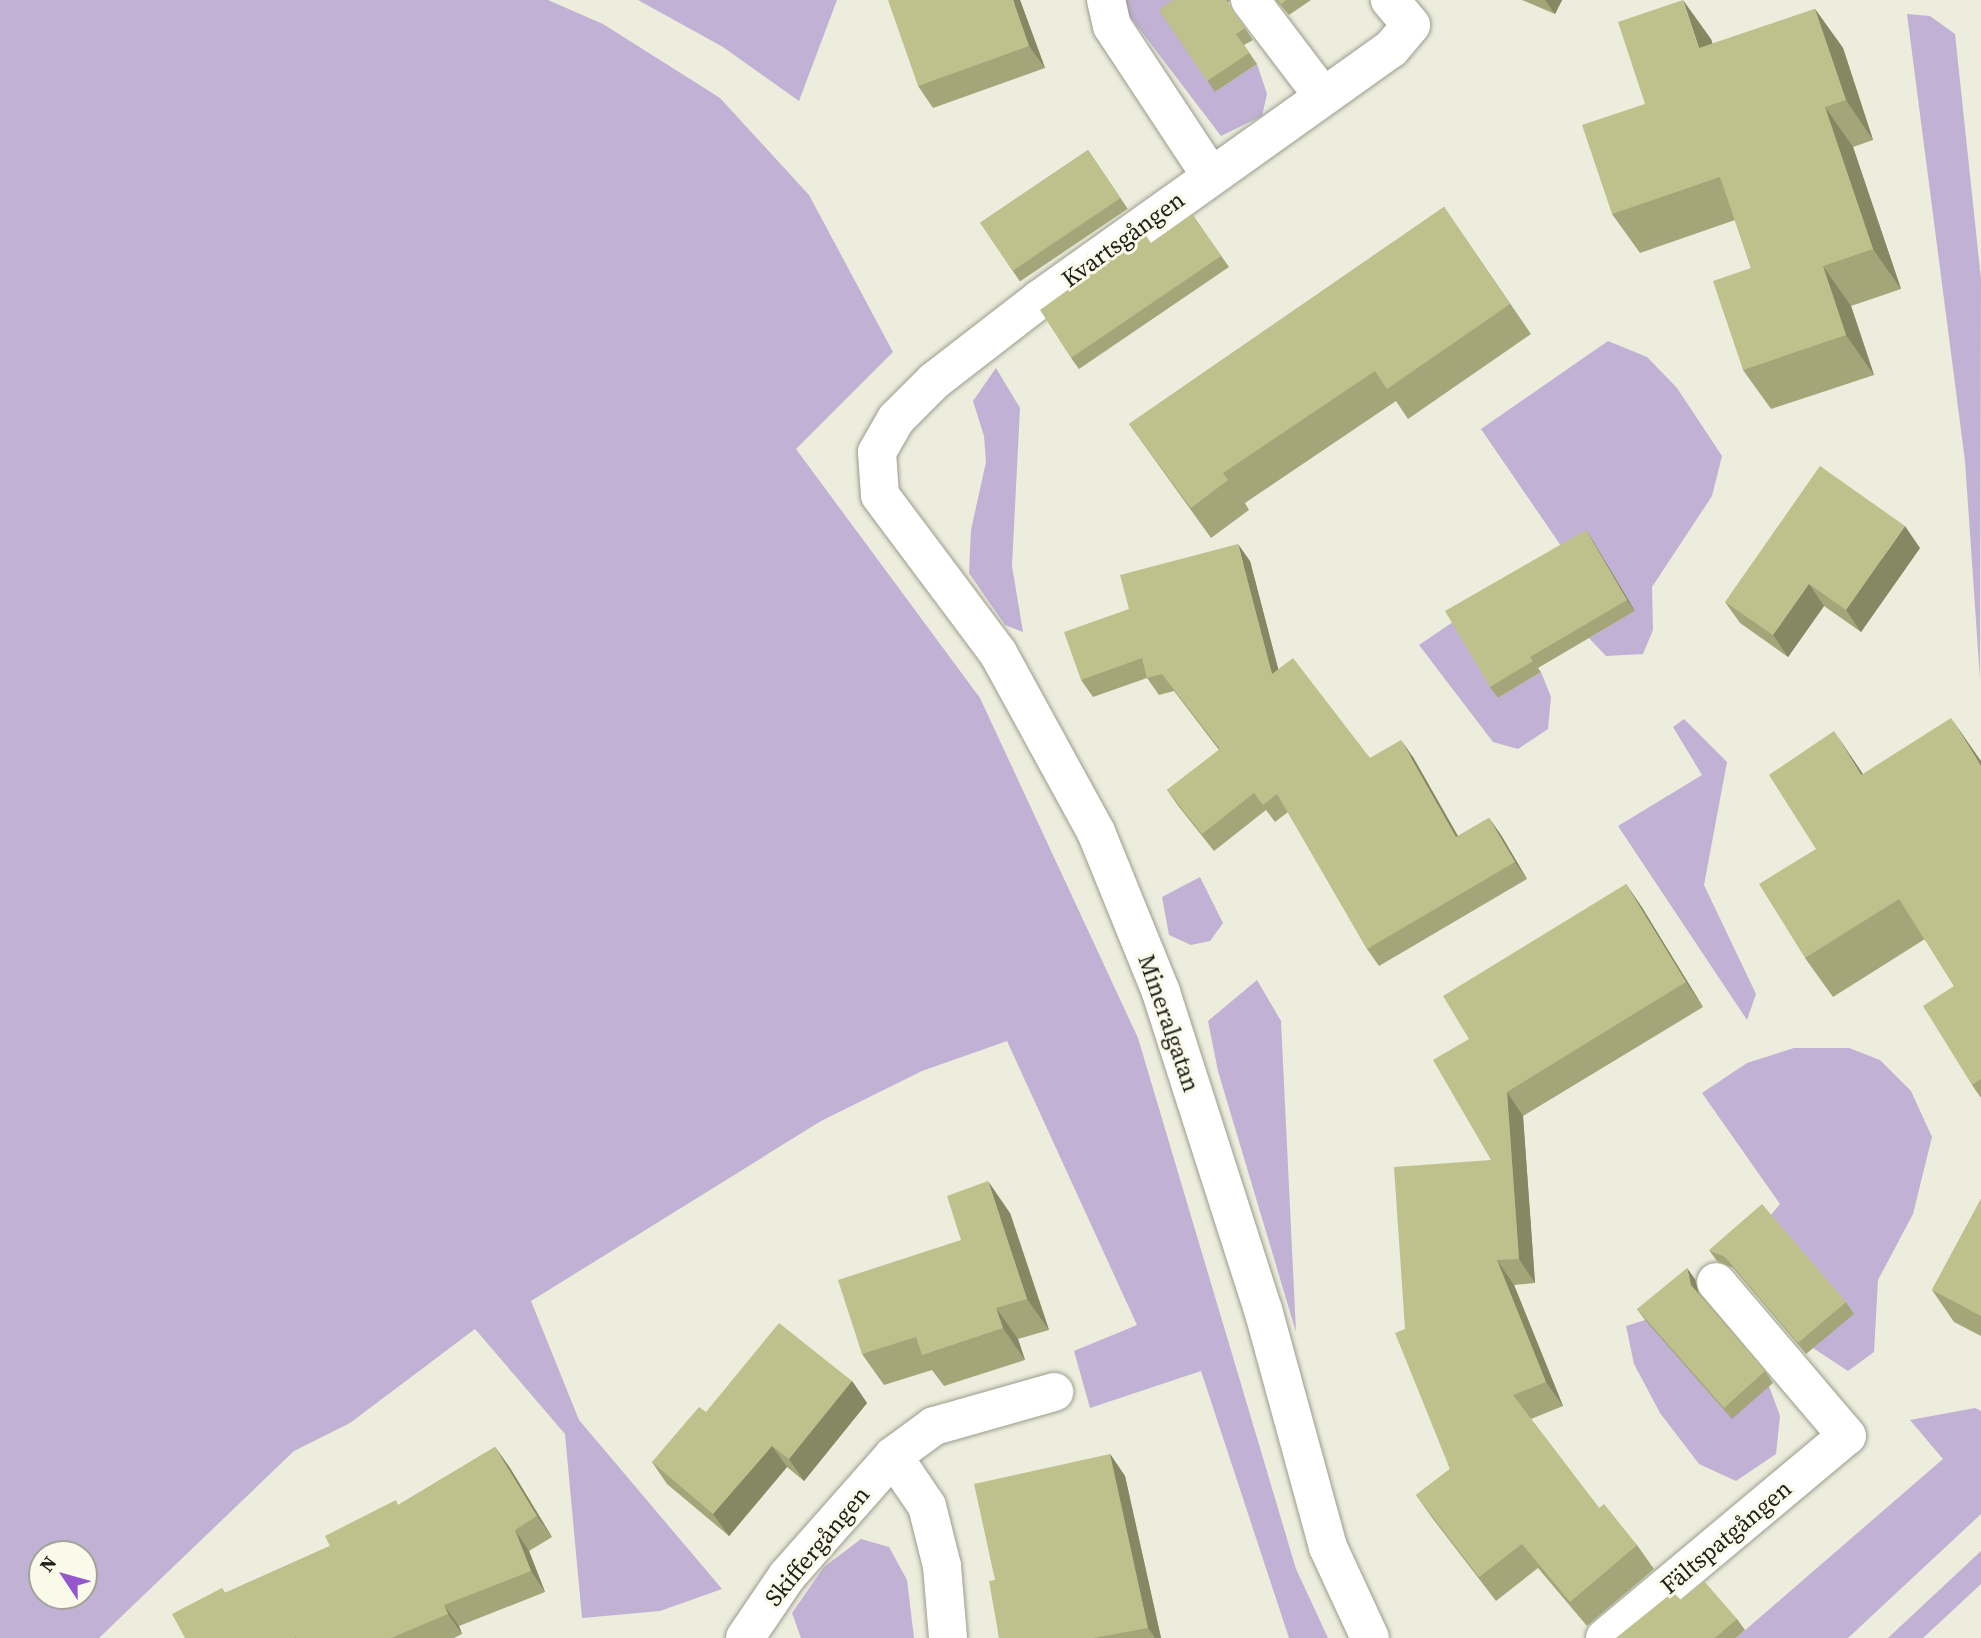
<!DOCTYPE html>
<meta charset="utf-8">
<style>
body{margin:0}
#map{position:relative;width:1981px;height:1638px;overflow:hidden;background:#eceddc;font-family:"Source Serif 4",serif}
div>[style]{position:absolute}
.green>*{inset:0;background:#c1b1d5}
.roads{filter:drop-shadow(0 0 2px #9b9c8d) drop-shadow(0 0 2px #9b9c8d)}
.minor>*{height:38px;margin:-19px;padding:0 19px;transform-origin:19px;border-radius:19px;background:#fff}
.wall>*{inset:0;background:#a4a679;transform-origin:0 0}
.shaded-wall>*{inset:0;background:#868763}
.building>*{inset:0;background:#bfc18d;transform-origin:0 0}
span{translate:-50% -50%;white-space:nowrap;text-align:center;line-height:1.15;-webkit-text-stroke:6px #f9faea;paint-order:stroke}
.street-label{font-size:24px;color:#20201a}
.north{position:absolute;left:28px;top:1540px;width:70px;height:70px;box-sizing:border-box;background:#f9faea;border:2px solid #a2a397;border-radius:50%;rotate:306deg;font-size:19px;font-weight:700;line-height:28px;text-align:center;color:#20201a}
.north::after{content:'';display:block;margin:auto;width:24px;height:32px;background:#9557ce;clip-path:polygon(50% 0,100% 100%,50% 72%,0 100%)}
</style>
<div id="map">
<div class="green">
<i style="clip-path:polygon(evenodd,0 0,548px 0,603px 24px,720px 98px,809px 195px,893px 352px,796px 449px,980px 698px,1138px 1038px,1296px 1569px,1328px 1638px,1289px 1638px,1201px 1371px,1090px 1408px,1074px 1351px,1137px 1325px,1007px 1041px,922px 1071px,821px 1121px,531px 1301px,579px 1420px,722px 1589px,660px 1611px,582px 1618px,565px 1434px,475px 1329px,350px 1423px,294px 1451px,99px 1638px,0 1638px,0 0,42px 1554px,84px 1554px,84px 1596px,42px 1596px,42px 1554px)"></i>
<i style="clip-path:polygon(638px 0,837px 0,799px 101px,723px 47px)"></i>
<i style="clip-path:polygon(1126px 0,1198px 0,1215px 92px,1257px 64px,1267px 94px,1262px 116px,1221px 136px,1125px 10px)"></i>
<i style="clip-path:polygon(1907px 14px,1930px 16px,1955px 34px,1981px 279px,1980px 679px,1965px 461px)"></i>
<i style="clip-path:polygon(1608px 341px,1647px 357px,1677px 388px,1722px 456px,1712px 496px,1652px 587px,1653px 630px,1643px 654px,1606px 656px,1589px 638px,1635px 611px,1568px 556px,1481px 429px)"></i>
<i style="clip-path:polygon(996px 368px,1020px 408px,1012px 566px,1023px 632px,1005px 625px,969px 573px,971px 530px,986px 462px,984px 436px,973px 401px)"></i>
<i style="clip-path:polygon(1453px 622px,1498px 698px,1541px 672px,1551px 697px,1548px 729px,1518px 749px,1493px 742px,1419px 645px)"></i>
<i style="clip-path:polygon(1684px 719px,1727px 762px,1704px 885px,1756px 994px,1747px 1020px,1618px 826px,1702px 775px,1673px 727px)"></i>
<i style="clip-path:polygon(1200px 877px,1223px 923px,1210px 941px,1191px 945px,1169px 935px,1162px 897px)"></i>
<i style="clip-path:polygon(1257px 980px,1281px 1021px,1296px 1332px,1218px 1071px,1208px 1021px)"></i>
<i style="clip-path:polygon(1794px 1048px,1849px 1048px,1880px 1060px,1911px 1091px,1932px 1137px,1913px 1214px,1878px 1280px,1874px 1352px,1848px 1371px,1813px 1348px,1853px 1313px,1770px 1216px,1780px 1204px,1702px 1093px,1747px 1063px)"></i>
<i style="clip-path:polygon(1645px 1320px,1769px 1386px,1780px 1416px,1776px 1454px,1736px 1481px,1699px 1464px,1660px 1413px,1634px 1364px,1626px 1326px)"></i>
<i style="clip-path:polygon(1975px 1408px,1981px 1411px,1981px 1514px,1848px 1638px,1736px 1638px,1943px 1459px,1910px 1420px)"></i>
<i style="clip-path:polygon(861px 1539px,889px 1547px,907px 1580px,914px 1638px,801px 1638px,792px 1613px,824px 1567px)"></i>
<i style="clip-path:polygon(1981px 1551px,1981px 1584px,1923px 1638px,1888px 1638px)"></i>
</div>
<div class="roads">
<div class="minor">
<i style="left:1106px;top:0;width:27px;rotate:77deg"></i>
<i style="left:1112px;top:26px;width:180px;rotate:56.6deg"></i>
<i style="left:1250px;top:0;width:121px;rotate:52.8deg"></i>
<i style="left:893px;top:1456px;width:60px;rotate:55.8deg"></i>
<i style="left:927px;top:1506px;width:62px;rotate:76deg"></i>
<i style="left:942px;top:1566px;width:72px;rotate:85.2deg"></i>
<i style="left:745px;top:1638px;width:75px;rotate:-55.9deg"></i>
<i style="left:787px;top:1576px;width:160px;rotate:-48.5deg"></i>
<i style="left:893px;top:1456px;width:51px;rotate:-36.2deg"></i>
<i style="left:934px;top:1426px;width:125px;rotate:-15.8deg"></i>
<i style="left:1370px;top:1638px;width:100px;rotate:-114.8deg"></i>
<i style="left:1328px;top:1547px;width:246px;rotate:-105.3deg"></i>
<i style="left:1263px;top:1310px;width:334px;rotate:-107.8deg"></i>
<i style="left:1161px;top:992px;width:173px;rotate:-112.1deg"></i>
<i style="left:1096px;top:832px;width:204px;rotate:-118.7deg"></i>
<i style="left:998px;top:653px;width:197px;rotate:-126.8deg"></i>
<i style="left:880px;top:495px;width:43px;rotate:-94deg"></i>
<i style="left:877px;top:452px;width:38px;rotate:-60deg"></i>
<i style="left:896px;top:419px;width:54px;rotate:-45deg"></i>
<i style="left:934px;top:381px;width:134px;rotate:-37.7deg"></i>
<i style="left:1040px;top:299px;width:431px;rotate:-35.5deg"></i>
<i style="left:1391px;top:49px;width:31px;rotate:-50deg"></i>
<i style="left:1411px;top:25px;width:33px;rotate:-130deg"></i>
<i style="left:1605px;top:1638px;width:315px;rotate:-39.9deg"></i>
<i style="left:1847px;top:1436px;width:202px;rotate:-130.4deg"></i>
</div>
</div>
<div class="wall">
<i style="clip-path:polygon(1020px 0,1045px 68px,933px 108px,918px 86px)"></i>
<i style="clip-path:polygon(1173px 0,1230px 0,1228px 3px,1253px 40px,1244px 45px,1257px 64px,1215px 92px,1159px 10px)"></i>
<i style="clip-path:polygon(1276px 0,1311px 0,1289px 15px)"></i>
<i style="clip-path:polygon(1522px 0,1562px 0,1555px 14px)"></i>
<i style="clip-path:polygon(1815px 9px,1843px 48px,1873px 140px,1853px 147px,1901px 289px,1851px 306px,1874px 375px,1771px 409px,1743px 370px,1751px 268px,1735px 220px,1640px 253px,1612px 214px,1645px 104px,1711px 39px,1712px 44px)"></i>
<i style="left:1088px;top:150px;width:71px;height:130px;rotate:56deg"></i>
<i style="clip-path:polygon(1444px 207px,1531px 334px,1408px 419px,1396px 401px,1245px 503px,1249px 510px,1211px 538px,1129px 424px)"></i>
<i style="clip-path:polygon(1192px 214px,1229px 267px,1079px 369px,1071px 358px)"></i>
<i style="clip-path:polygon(1586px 530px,1593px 541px,1635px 611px,1538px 668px,1541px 672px,1498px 698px,1490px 687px)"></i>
<i style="clip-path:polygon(1920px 548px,1861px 632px,1824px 606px,1788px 657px,1740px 623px,1725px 602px)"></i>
<i style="clip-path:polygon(1250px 561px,1278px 669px,1370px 758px,1413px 757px,1458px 836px,1489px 818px,1501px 835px,1527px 879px,1379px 966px,1367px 949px,1288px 812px,1275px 822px,1266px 810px,1214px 851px,1179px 807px,1167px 790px,1219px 750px,1174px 691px,1159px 695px,1147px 678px,1093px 697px,1081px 680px,1129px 609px)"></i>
<i style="clip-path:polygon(1981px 761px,1981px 1098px,1972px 1085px,1954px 986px,1925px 939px,1833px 997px,1805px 958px,1863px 774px)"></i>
<i style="clip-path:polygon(1626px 884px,1643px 909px,1703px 1007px,1523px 1116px,1535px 1283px,1514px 1285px,1563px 1406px,1531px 1419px,1599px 1508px,1637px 1545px,1654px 1569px,1587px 1626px,1538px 1568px,1496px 1601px,1433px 1519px,1416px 1495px,1450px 1469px,1405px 1329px,1491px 1160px,1469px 1039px)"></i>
<i style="clip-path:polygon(1981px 1199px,1981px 1336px,1954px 1322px,1932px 1290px)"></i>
<i style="clip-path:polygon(1010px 1213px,1049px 1330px,1018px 1339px,1025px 1360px,944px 1386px,932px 1370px,884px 1385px,862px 1354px,961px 1240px)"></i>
<i style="clip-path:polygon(1709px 1250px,1846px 1302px,1854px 1314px,1806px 1354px,1733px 1268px,1717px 1261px)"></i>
<i style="clip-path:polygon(1695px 1279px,1699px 1293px,1765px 1371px,1773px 1383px,1732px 1419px,1645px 1320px,1637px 1309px)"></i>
<i style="clip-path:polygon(852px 1381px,867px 1403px,804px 1481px,787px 1467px,729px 1536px,667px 1484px,652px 1462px,706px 1412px)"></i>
<i style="clip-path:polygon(495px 1447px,510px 1468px,552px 1537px,529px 1551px,545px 1592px,459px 1626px,462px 1634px,454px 1638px,185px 1638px,222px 1588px,225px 1593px,330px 1546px)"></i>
<i style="clip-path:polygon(1110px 1454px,1125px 1476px,1161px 1638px,999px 1638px,995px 1580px)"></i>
<i style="clip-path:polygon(1681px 1600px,1737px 1619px,1745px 1630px,1736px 1638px,1616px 1638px)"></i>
</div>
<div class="shaded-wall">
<i style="clip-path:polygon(1013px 0,1020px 0,1045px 68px,1029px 46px)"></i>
<i style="clip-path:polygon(1545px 0,1562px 0,1555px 14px)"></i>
<i style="clip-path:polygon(1683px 0,1711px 39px,1727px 88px,1699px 48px)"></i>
<i style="clip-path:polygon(1815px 9px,1843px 48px,1873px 140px,1846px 100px)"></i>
<i style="clip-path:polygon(1825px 107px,1853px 147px,1901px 289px,1873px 249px)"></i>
<i style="clip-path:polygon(1823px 266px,1851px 306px,1874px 375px,1846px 335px)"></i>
<i style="clip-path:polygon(1905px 526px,1920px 548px,1861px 632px,1846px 610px)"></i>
<i style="clip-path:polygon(1586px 530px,1593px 541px,1635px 611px,1627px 600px)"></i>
<i style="clip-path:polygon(1238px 544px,1250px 561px,1284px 691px,1272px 674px)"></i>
<i style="clip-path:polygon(1809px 584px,1824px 606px,1788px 657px,1773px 635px)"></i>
<i style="clip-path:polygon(1951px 718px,1981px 761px,1981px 766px)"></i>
<i style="clip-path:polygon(1834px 731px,1861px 771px,1889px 814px,1861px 775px)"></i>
<i style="clip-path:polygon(1401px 740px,1413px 757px,1468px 854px,1456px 837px)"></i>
<i style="clip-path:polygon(1489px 818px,1501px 835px,1527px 879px,1515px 862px)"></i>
<i style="clip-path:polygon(1626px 884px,1643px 909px,1703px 1007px,1686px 982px)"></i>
<i style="clip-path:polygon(1507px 1092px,1523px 1116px,1535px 1283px,1519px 1259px)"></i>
<i style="clip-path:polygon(988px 1181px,1010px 1213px,1049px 1330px,1027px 1299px)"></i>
<i style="clip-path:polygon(1497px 1260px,1514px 1285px,1563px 1406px,1546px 1382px)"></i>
<i style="clip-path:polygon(1687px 1268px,1695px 1279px,1699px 1296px,1691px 1285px)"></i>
<i style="clip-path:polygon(996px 1308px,1018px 1339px,1025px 1360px,1003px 1328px)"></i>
<i style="clip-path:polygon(852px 1381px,867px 1403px,804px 1481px,789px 1459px)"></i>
<i style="clip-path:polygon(772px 1446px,787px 1467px,729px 1536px,713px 1514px)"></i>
<i style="clip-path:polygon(495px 1447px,510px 1468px,552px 1537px,537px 1516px)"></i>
<i style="clip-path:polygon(1110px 1454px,1125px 1476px,1161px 1638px,1155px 1638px,1148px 1628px)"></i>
<i style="clip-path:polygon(515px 1530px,529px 1551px,545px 1592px,531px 1571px)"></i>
<i style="clip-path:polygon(444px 1605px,459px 1626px,462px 1634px,448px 1614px)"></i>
</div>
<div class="building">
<i style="clip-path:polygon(888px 0,1013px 0,1029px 46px,918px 86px)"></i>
<i style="clip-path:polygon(1173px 0,1226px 0,1245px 28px,1236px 34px,1249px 53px,1207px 81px,1159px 10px)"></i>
<i style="clip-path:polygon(1278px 0,1286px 0,1281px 4px)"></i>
<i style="clip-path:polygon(1683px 0,1699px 48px,1815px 9px,1846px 100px,1825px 107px,1873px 249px,1823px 266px,1846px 335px,1743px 370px,1713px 281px,1751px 268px,1720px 177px,1612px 214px,1582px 125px,1645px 104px,1618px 22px)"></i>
<i style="left:1088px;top:150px;width:58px;height:130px;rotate:56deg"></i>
<i style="clip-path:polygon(1444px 207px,1510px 304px,1387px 389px,1375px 371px,1223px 473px,1228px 480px,1191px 508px,1129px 424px)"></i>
<i style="clip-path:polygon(1192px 214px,1221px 256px,1071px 358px,1040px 310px,1145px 234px,1151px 243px)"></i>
<i style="clip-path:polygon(1820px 466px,1905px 526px,1846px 610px,1809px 584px,1773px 635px,1725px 602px)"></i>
<i style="clip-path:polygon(1586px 530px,1627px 600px,1530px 657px,1533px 661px,1490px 687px,1445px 611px)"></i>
<i style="clip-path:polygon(1238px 544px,1272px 674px,1293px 658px,1370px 758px,1401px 740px,1456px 837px,1489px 818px,1515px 862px,1367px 949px,1277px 794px,1263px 805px,1254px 793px,1202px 834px,1167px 790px,1220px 749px,1162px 674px,1147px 678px,1142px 658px,1081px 680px,1064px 632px,1129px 609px,1120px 575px)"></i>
<i style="clip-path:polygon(1951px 718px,1981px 766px,1981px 1079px,1972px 1085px,1923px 1006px,1954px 986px,1899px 899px,1805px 958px,1759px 884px,1816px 849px,1769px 775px,1834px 731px,1861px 775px)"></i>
<i style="clip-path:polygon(1626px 884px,1686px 982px,1507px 1092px,1519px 1259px,1497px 1260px,1546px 1382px,1513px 1395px,1599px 1508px,1604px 1504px,1637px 1545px,1570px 1602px,1522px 1544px,1479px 1577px,1416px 1495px,1450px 1469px,1395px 1333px,1405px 1329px,1394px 1167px,1491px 1160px,1433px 1060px,1469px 1039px,1443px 996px)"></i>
<i style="clip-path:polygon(988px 1181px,1027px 1299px,996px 1308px,1003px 1328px,922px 1355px,916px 1337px,862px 1354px,838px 1280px,961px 1240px,947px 1196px)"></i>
<i style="clip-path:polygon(1981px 1199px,1981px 1316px,1932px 1290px)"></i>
<i style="clip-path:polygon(1762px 1204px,1846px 1302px,1798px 1343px,1725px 1257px,1709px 1250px)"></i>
<i style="clip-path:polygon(1687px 1268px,1691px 1285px,1765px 1371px,1724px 1408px,1637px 1309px)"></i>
<i style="clip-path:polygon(779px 1323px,852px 1381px,789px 1459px,772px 1446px,713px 1514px,652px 1462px,699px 1407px,706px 1412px)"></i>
<i style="clip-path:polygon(495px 1447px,537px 1516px,515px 1530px,531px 1571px,444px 1605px,448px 1614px,391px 1638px,296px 1638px,296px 1636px,295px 1638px,185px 1638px,172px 1614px,222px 1588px,225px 1593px,330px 1546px,325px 1536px,396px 1500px,398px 1505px)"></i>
<i style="clip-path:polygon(1110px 1454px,1148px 1628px,1093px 1638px,999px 1638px,989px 1581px,995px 1580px,974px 1484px)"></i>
<i style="clip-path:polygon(1704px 1581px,1737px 1619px,1715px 1638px,1616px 1638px,1673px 1592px,1681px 1600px)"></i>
</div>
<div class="street-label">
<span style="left:1123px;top:239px;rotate:-36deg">Kvartsgången</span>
<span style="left:1169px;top:1023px;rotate:71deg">Mineralgatan</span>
<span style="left:1726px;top:1537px;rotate:-40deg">Fältspatgången</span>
<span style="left:817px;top:1546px;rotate:-50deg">Skiffergången</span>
</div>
<div class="north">N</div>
</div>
